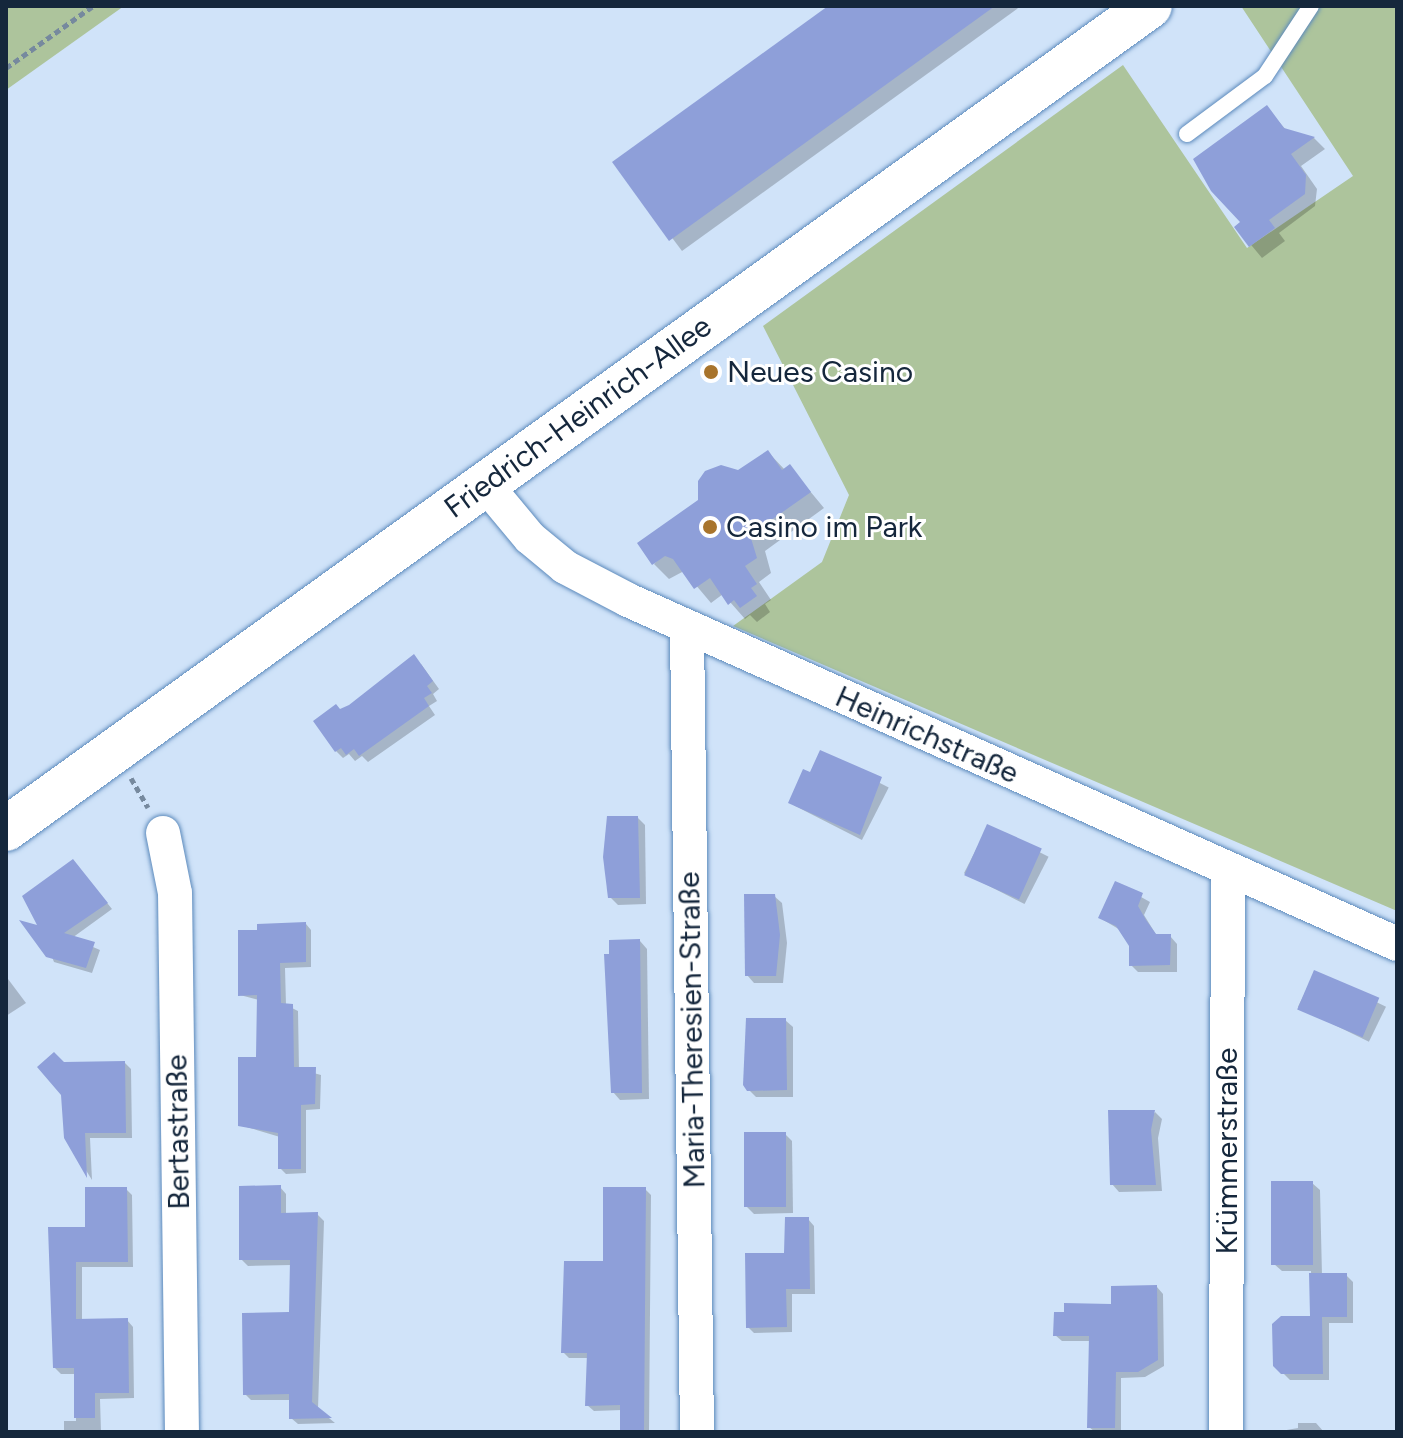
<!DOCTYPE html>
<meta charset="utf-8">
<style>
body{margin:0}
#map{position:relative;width:1403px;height:1438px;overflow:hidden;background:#d0e3f9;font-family:Figtree,sans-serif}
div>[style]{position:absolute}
.green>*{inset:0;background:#adc49c}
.shadow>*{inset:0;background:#0003;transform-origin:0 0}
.building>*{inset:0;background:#8e9fd9;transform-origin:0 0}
.path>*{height:5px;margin-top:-2.5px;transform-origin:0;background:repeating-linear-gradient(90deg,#76899e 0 6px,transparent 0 10px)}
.roads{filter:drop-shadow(0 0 2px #5c8abc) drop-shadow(0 0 2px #5c8abc)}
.service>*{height:16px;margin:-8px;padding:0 8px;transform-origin:8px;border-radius:8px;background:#fff}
.minor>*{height:34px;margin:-17px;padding:0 17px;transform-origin:17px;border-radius:17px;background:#fff}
.secondary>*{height:44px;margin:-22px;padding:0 22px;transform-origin:22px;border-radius:22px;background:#fff}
.dots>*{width:22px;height:22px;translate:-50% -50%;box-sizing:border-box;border:4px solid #fff;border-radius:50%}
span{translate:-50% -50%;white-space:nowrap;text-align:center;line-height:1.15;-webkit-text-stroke:6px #fff;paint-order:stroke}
.poi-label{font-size:30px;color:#15273c}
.left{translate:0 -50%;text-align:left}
.street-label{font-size:30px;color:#15273c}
.frame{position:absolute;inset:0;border:8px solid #15273c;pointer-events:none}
</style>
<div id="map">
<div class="green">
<i style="clip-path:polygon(6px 6px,124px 6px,6px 90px)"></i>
<i style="clip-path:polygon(1241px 6px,1397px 6px,1397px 911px,733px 626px,822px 562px,849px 495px,763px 326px,1123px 65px,1247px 248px,1353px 176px)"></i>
</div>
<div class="shadow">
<i style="clip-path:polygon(831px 6px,1021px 6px,682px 251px,615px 162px)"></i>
<i style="clip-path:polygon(1267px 108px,1287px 131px,1314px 138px,1325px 149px,1301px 166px,1317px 189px,1315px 206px,1279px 233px,1285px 241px,1262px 258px,1237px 228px,1243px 223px)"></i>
<i style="clip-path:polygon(768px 452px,785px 470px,790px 467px,824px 508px,765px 551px,771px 573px,759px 582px,771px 600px,765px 604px,770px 612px,757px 622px,750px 615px,745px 619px,723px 594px,711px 603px,684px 571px,669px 579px,654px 564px,739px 473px)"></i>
<i style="clip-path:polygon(421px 664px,439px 689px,433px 694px,437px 701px,429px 706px,435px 715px,368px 762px,362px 756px,355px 761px,349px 754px,343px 758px,336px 751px,340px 711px)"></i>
<i style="left:821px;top:753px;width:76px;height:59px;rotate:27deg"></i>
<i style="clip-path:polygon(638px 818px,645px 825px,646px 904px,618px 905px,610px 897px)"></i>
<i style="left:988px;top:826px;width:68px;height:53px;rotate:27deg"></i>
<i style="clip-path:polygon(79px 868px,112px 909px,72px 938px,100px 950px,92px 973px,54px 962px,41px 929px)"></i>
<i style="clip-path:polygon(1116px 883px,1150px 902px,1144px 915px,1157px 936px,1170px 936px,1177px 944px,1177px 972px,1138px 972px,1131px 965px,1131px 946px,1122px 931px,1100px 918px)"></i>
<i style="clip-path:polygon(774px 896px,782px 903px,787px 943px,783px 983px,754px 983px,747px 975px)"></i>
<i style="clip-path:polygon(306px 924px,311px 930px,311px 967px,285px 968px,286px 1005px,298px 1011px,299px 1069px,321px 1075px,320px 1109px,306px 1110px,306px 1173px,286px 1174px,280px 1168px,280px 1137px,240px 1125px,258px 1059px,259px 1000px,240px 995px)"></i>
<i style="clip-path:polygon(640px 941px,647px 949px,649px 1099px,620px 1100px,613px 1092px)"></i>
<i style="left:1315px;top:972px;width:79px;height:39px;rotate:26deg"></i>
<i style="clip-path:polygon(8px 979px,26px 1003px,6px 1016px,6px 981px)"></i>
<i style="clip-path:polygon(785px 1020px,793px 1027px,793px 1097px,756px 1097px,749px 1090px)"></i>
<i style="clip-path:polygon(125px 1063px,131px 1069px,132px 1138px,90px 1138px,92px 1180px,66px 1138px,64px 1064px)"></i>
<i style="clip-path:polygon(1155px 1112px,1162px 1119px,1158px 1138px,1162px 1191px,1119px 1192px,1112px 1184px)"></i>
<i style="clip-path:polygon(785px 1134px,792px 1141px,793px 1213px,754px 1214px,746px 1206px)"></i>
<i style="clip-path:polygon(1312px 1183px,1320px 1190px,1322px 1275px,1346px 1275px,1353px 1282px,1353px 1323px,1329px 1323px,1329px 1380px,1290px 1380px,1275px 1365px,1312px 1318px,1311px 1271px,1282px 1271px,1274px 1264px)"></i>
<i style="clip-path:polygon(280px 1187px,286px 1194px,286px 1215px,317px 1214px,324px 1221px,318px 1409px,335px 1423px,298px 1424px,291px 1418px,291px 1400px,251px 1400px,245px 1394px,291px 1314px,292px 1265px,248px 1266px,241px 1259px)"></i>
<i style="clip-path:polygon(126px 1189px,132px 1195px,133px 1267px,82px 1267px,82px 1320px,127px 1320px,133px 1327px,134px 1398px,100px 1399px,101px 1432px,64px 1432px,64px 1421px,76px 1421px,76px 1374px,61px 1374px,55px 1368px,50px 1229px,87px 1229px)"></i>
<i style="clip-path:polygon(645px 1189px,651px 1195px,649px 1432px,622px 1432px,622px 1410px,594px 1411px,587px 1405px,589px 1358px,569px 1358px,563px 1352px)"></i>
<i style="clip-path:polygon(808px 1219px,814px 1226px,815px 1294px,792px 1294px,792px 1332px,754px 1333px,748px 1327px)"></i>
<i style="clip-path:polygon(1157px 1287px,1163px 1294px,1164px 1366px,1145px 1377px,1121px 1378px,1121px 1432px,1095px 1432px,1089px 1427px,1091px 1341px,1062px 1341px,1055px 1335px)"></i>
<i style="clip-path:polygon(1298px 1423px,1316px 1423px,1324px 1432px,1275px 1432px,1298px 1428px)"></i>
</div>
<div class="building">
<i style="clip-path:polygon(828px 6px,995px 6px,669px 241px,612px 162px)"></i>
<i style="clip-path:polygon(1267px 105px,1284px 128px,1315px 137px,1291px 154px,1306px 175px,1305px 194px,1269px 220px,1275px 228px,1249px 247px,1234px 227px,1240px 222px,1211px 191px,1193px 159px)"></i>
<i style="clip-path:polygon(768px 450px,782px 470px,790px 464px,811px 492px,750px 535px,757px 558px,745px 566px,757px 584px,751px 588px,757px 596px,740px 608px,734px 600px,728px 605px,710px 578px,694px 589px,673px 559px,665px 556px,652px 565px,637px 543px,698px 500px,698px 481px,705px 471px,721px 465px,738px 470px)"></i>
<i style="clip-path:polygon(414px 654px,433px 681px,427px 686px,432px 693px,424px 698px,429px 706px,359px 756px,354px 749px,346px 755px,341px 748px,335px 752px,313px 721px,336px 704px,340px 709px,349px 705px)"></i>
<i style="clip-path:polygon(820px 750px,882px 777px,860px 835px,788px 803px,803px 769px,810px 772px)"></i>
<i style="clip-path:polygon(607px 816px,638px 816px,640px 898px,608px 898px,603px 857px)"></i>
<i style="left:987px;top:824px;width:60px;height:56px;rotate:24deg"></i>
<i style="clip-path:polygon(73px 859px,108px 903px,64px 933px,95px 942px,86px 968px,46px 957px,19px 920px,37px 925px,22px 896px)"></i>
<i style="clip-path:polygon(1115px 881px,1143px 893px,1138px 906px,1146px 920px,1156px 934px,1171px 934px,1170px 965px,1129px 966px,1129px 946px,1116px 926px,1098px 918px)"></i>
<i style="clip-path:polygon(744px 894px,775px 894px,780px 935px,776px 976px,745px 976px)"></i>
<i style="clip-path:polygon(306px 922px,306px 962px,280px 963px,281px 1003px,293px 1004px,294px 1067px,316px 1067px,315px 1104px,301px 1105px,301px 1169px,278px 1169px,278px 1133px,238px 1126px,238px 1057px,256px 1057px,257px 995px,238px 996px,238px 930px,257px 930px,257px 924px)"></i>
<i style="clip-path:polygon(640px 939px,642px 1093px,611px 1093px,604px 954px,609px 954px,609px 940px)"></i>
<i style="left:1314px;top:970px;width:71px;height:43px;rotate:23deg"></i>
<i style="clip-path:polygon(746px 1018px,786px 1018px,787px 1090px,747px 1091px,743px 1085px)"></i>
<i style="clip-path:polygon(54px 1052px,64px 1062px,125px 1061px,126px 1133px,85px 1133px,87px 1178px,64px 1138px,61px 1095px,37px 1067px)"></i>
<i style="clip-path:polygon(1108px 1110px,1155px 1110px,1151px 1130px,1156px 1185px,1110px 1185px)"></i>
<i style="left:744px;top:1132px;width:42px;height:75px"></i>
<i style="left:1271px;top:1181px;width:42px;height:84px"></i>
<i style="clip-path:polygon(281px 1185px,281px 1213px,318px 1212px,312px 1402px,332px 1418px,289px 1419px,289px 1394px,243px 1395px,242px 1313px,289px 1312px,290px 1260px,239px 1260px,239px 1186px)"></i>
<i style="clip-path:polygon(85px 1187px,127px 1187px,128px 1262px,76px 1262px,76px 1319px,128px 1318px,129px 1393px,95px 1393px,95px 1418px,74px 1418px,74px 1368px,53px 1368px,48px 1227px,85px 1227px)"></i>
<i style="clip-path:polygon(603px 1187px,646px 1187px,644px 1432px,620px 1432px,620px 1405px,585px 1406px,587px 1353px,561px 1353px,564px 1261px,603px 1261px)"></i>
<i style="clip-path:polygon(785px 1217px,809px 1217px,810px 1289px,786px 1289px,787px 1327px,746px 1328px,745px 1253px,784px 1253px)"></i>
<i style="clip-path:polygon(1309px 1273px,1347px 1273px,1347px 1317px,1322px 1317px,1323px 1374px,1281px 1374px,1273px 1366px,1272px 1324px,1281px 1316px,1310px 1316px)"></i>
<i style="clip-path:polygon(1157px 1285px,1158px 1360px,1138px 1372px,1116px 1372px,1115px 1428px,1087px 1428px,1089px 1336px,1053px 1336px,1054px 1312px,1064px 1312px,1064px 1303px,1111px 1304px,1111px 1286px)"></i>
</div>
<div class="path">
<i style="left:6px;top:68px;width:107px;rotate:-35.5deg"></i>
<i style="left:131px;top:778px;width:34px;rotate:60deg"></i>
</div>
<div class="roads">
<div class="service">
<i style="left:1187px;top:134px;width:97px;rotate:-36.6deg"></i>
<i style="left:1265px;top:76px;width:84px;rotate:-56.7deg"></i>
</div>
<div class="minor">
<i style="left:485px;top:484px;width:70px;rotate:50.2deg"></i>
<i style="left:530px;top:538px;width:45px;rotate:39.6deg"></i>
<i style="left:565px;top:567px;width:71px;rotate:27.6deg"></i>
<i style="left:628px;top:600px;width:842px;rotate:24.1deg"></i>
<i style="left:687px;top:628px;width:804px;rotate:89.29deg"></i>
<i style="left:163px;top:833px;width:61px;rotate:78.7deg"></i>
<i style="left:175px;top:893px;width:539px;rotate:89.26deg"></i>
<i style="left:1226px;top:1432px;width:561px;rotate:-89.8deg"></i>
</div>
<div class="secondary">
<i style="left:6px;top:829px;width:1409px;rotate:-35.73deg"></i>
</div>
</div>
<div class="dots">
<i style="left:711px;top:372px;background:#a8742c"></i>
<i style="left:710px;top:527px;background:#a8742c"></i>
</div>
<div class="poi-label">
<span class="left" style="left:727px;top:372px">Neues Casino</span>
<span class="left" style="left:726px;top:527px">Casino im Park</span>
</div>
<div class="street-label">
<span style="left:578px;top:417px;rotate:-36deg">Friedrich-Heinrich-Allee</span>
<span style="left:927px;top:735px;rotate:24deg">Heinrichstraße</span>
<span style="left:692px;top:1030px;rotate:-91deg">Maria-Theresien-Straße</span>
<span style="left:178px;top:1132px;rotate:-91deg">Bertastraße</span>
<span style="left:1227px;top:1151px;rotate:-90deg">Krümmerstraße</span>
</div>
<div class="frame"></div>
</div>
